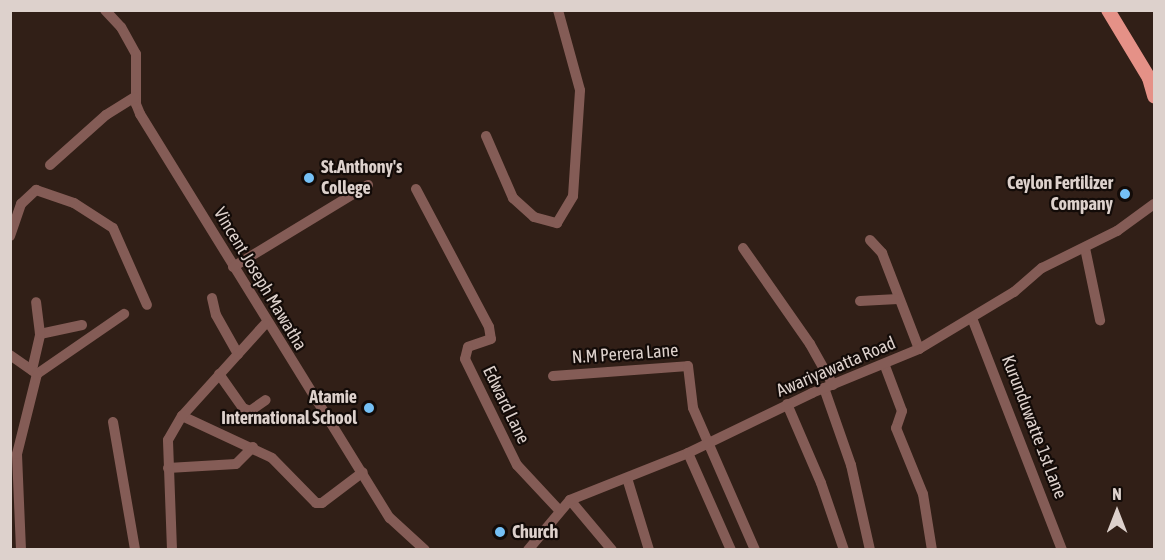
<!DOCTYPE html>
<style>
body{margin:0}
#map{position:relative;width:1165px;height:560px;overflow:hidden;background:#311f17;font-family:"Asap Condensed",sans-serif}
div>[style]{position:absolute}
.minor>*{height:10px;margin:-5px;padding:0 5px;transform-origin:5px;border-radius:5px;background:#845c56}
.major>*{height:14px;margin:-7px;padding:0 7px;transform-origin:7px;border-radius:7px;background:#e59187}
.dots>*{width:16px;height:16px;translate:-50% -50%;box-sizing:border-box;border:3px solid #130b08;border-radius:50%}
span{translate:-50% -50%;white-space:nowrap;text-align:center;line-height:1.15;-webkit-text-stroke:4.5px #130b08;paint-order:stroke}
.poi-label{font-size:18px;color:#ddd1cc;font-weight:700}
.left{translate:0 -50%;text-align:left}
.right{translate:-100% -50%;text-align:right}
.street-label{font-size:18px;color:#ddd1cc}
.frame{position:absolute;inset:0;border:12px solid #ddd1cc;pointer-events:none}
.north{position:absolute;left:1087px;top:482px;width:60px;height:60px;-webkit-text-stroke:4px #130b08;paint-order:stroke;rotate:0deg;font-size:16px;font-weight:700;line-height:24px;text-align:center;color:#ddd1cc}
.north::after{content:'';display:block;margin:auto;width:21px;height:27px;background:#ddd1cc;clip-path:polygon(50% 0,100% 100%,50% 72%,0 100%)}
</style>
<div id="map">
<div class="minor">
<i style="left:105px;top:10px;width:23px;rotate:47deg"></i>
<i style="left:121px;top:27px;width:31px;rotate:61deg"></i>
<i style="left:136px;top:54px;width:50px;rotate:90deg"></i>
<i style="left:136px;top:104px;width:11px;rotate:68deg"></i>
<i style="left:140px;top:114px;width:475px;rotate:58.3deg"></i>
<i style="left:390px;top:518px;width:47px;rotate:42.4deg"></i>
<i style="left:486px;top:136px;width:68px;rotate:66.5deg"></i>
<i style="left:513px;top:198px;width:28px;rotate:42deg"></i>
<i style="left:534px;top:217px;width:24px;rotate:15deg"></i>
<i style="left:557px;top:223px;width:31px;rotate:-59deg"></i>
<i style="left:573px;top:196px;width:106px;rotate:-86.2deg"></i>
<i style="left:580px;top:90px;width:83px;rotate:-105.4deg"></i>
<i style="left:50px;top:165px;width:75px;rotate:-41.8deg"></i>
<i style="left:106px;top:115px;width:34px;rotate:-32deg"></i>
<i style="left:416px;top:189px;width:156px;rotate:62.1deg"></i>
<i style="left:489px;top:327px;width:12px;rotate:81deg"></i>
<i style="left:491px;top:339px;width:24px;rotate:161deg"></i>
<i style="left:468px;top:347px;width:12px;rotate:104deg"></i>
<i style="left:465px;top:359px;width:118px;rotate:63.9deg"></i>
<i style="left:517px;top:465px;width:62px;rotate:47deg"></i>
<i style="left:10px;top:236px;width:34px;rotate:-71deg"></i>
<i style="left:21px;top:204px;width:21px;rotate:-43deg"></i>
<i style="left:36px;top:190px;width:40px;rotate:18.9deg"></i>
<i style="left:74px;top:203px;width:46px;rotate:32.7deg"></i>
<i style="left:113px;top:228px;width:84px;rotate:66.2deg"></i>
<i style="left:870px;top:240px;width:18px;rotate:47deg"></i>
<i style="left:882px;top:253px;width:103px;rotate:68.9deg"></i>
<i style="left:743px;top:248px;width:117px;rotate:55.1deg"></i>
<i style="left:810px;top:344px;width:47px;rotate:60.7deg"></i>
<i style="left:1085px;top:248px;width:74px;rotate:78.2deg"></i>
<i style="left:233px;top:267px;width:158px;rotate:-31.3deg"></i>
<i style="left:212px;top:298px;width:17px;rotate:77deg"></i>
<i style="left:216px;top:315px;width:45px;rotate:60.6deg"></i>
<i style="left:860px;top:301px;width:38px;rotate:-3deg"></i>
<i style="left:972px;top:318px;width:249px;rotate:68.8deg"></i>
<i style="left:40px;top:334px;width:43px;rotate:-12.1deg"></i>
<i style="left:10px;top:355px;width:33px;rotate:35deg"></i>
<i style="left:37px;top:374px;width:106px;rotate:-34.6deg"></i>
<i style="left:885px;top:366px;width:48px;rotate:69.3deg"></i>
<i style="left:902px;top:411px;width:18px;rotate:109deg"></i>
<i style="left:896px;top:428px;width:71px;rotate:67.8deg"></i>
<i style="left:923px;top:494px;width:57px;rotate:80.9deg"></i>
<i style="left:32px;top:370px;width:37px;rotate:-77deg"></i>
<i style="left:40px;top:334px;width:32px;rotate:-97deg"></i>
<i style="left:219px;top:374px;width:42px;rotate:54.8deg"></i>
<i style="left:243px;top:408px;width:8px;rotate:23deg"></i>
<i style="left:250px;top:411px;width:19px;rotate:-35deg"></i>
<i style="left:553px;top:376px;width:135px;rotate:-4.2deg"></i>
<i style="left:688px;top:366px;width:42px;rotate:83.2deg"></i>
<i style="left:693px;top:408px;width:155px;rotate:66.4deg"></i>
<i style="left:824px;top:388px;width:82px;rotate:70.7deg"></i>
<i style="left:851px;top:465px;width:87px;rotate:77.4deg"></i>
<i style="left:787px;top:404px;width:86px;rotate:66.7deg"></i>
<i style="left:821px;top:483px;width:71px;rotate:71.1deg"></i>
<i style="left:182px;top:416px;width:99px;rotate:25deg"></i>
<i style="left:272px;top:458px;width:63px;rotate:45.6deg"></i>
<i style="left:316px;top:503px;width:6px"></i>
<i style="left:322px;top:503px;width:51px;rotate:-37.1deg"></i>
<i style="left:113px;top:422px;width:130px;rotate:80.2deg"></i>
<i style="left:688px;top:453px;width:106px;rotate:66.1deg"></i>
<i style="left:168px;top:468px;width:68px;rotate:-3.4deg"></i>
<i style="left:236px;top:464px;width:24px;rotate:-45deg"></i>
<i style="left:627px;top:478px;width:75px;rotate:73deg"></i>
<i style="left:570px;top:500px;width:65px;rotate:50deg"></i>
<i style="left:21px;top:550px;width:96px;rotate:-92.4deg"></i>
<i style="left:17px;top:454px;width:82px;rotate:-76deg"></i>
<i style="left:172px;top:550px;width:110px;rotate:-92.1deg"></i>
<i style="left:168px;top:440px;width:28px;rotate:-60deg"></i>
<i style="left:182px;top:416px;width:125px;rotate:-47.9deg"></i>
<i style="left:528px;top:550px;width:65px;rotate:-50deg"></i>
<i style="left:570px;top:500px;width:127px;rotate:-21.7deg"></i>
<i style="left:688px;top:453px;width:138px;rotate:-25.8deg"></i>
<i style="left:812px;top:393px;width:116px;rotate:-22.4deg"></i>
<i style="left:919px;top:349px;width:111px;rotate:-31deg"></i>
<i style="left:1014px;top:292px;width:37px;rotate:-41deg"></i>
<i style="left:1042px;top:268px;width:84px;rotate:-26.3deg"></i>
<i style="left:1117px;top:231px;width:46px;rotate:-36.1deg"></i>
</div>
<div class="major">
<i style="left:1108px;top:10px;width:79px;rotate:58.9deg"></i>
<i style="left:1149px;top:78px;width:19px;rotate:74deg"></i>
</div>
<div class="dots">
<i style="left:309px;top:178px;background:#75c0f6"></i>
<i style="left:1125px;top:194px;background:#75c0f6"></i>
<i style="left:369px;top:408px;background:#75c0f6"></i>
<i style="left:500px;top:532px;background:#75c0f6"></i>
</div>
<div class="poi-label">
<span class="left" style="left:321px;top:178px">St.Anthony's<br>College</span>
<span class="right" style="left:1113px;top:194px">Ceylon Fertilizer<br>Company</span>
<span class="right" style="left:357px;top:408px">Atamie<br>International School</span>
<span class="left" style="left:512px;top:532px">Church</span>
</div>
<div class="street-label">
<span style="left:260px;top:279px;rotate:59deg">Vincent Joseph Mawatha</span>
<span style="left:625px;top:354px;rotate:-4deg">N.M Perera Lane</span>
<span style="left:836px;top:367px;rotate:-23deg">Awariyawatta Road</span>
<span style="left:506px;top:405px;rotate:64deg">Edward Lane</span>
<span style="left:1034px;top:427px;rotate:69deg">Kurunduwatte 1st Lane</span>
</div>
<div class="frame"></div>
<div class="north">N</div>
</div>
